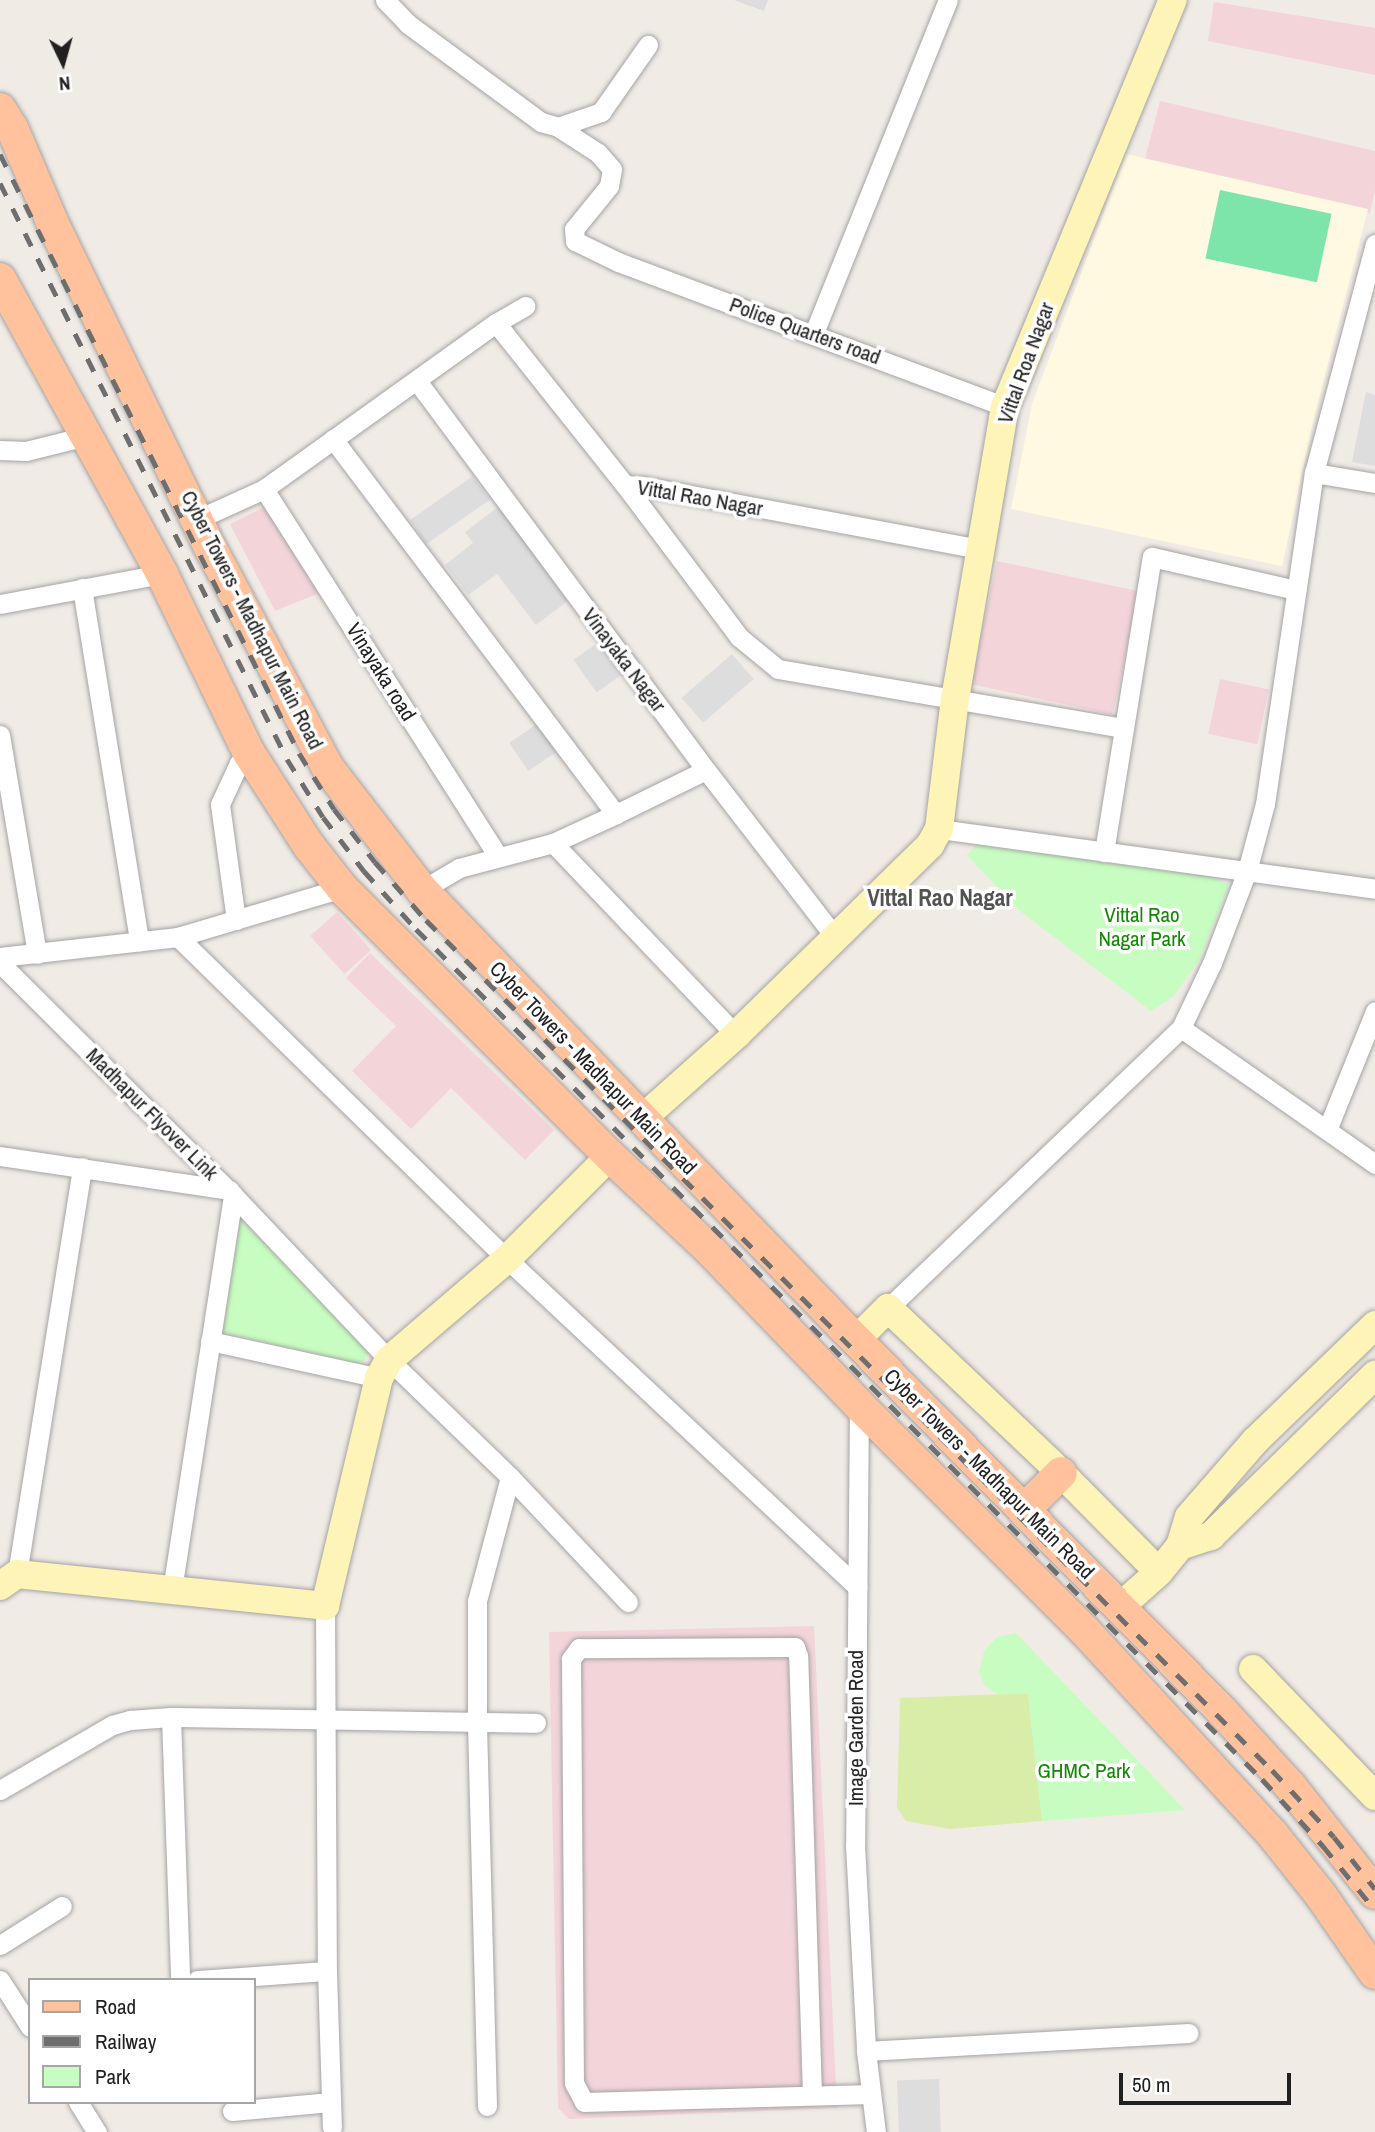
<!DOCTYPE html>
<style>
body{margin:0}
#map{position:relative;width:1375px;height:2132px;overflow:hidden;background:#f1ebe6;font-family:"Archivo Narrow",sans-serif}
div>[style]{position:absolute}
.residential>*{inset:0;background:#dedddd;transform-origin:0 0}
.commercial>*{inset:0;background:#f3d4d9;transform-origin:0 0}
.education>*{inset:0;background:#fff9e1}
.grass>*{inset:0;background:#d8eea8}
.park>*{inset:0;background:#c7fdc0}
.pitch>*{inset:0;background:#7ee5aa;transform-origin:0 0}
.roads{filter:drop-shadow(0 0 2px #a4a4a4) drop-shadow(0 0 2px #a4a4a4)}
.street>*{height:19px;margin:-9.5px;padding:0 9.5px;transform-origin:9.5px;border-radius:9.5px;background:#fff}
.secondary>*{height:28px;margin:-14px;padding:0 14px;transform-origin:14px;border-radius:14px;background:#fef4b7}
.primary>*{height:32px;margin:-16px;padding:0 16px;transform-origin:16px;border-radius:16px;background:#ffc29d}
.rail>*{height:5px;margin-top:-2.5px;transform-origin:0;background:repeating-linear-gradient(90deg,#6e6e6e 0 14px,transparent 0 28px)}
span{translate:-50% -50%;white-space:nowrap;text-align:center;line-height:1.15;-webkit-text-stroke:7px #fff;paint-order:stroke}
.street-label{font-size:21px;color:#202020}
.park-label{font-size:21px;color:#128804}
.neighbourhood-label{font-size:23px;color:#535353;font-weight:700}
.legend{position:absolute;left:28px;top:1978px;width:228px;height:126px;box-sizing:border-box;background:#fff;border:2px solid #a6a6a6;margin:0;padding:9px 12px;list-style:none;font-size:21px;color:#202020}
.legend li{display:flex;align-items:center;gap:14px;height:35px}
.legend b{width:35px;border:2px solid #a6a6a6}
.north{position:absolute;left:28px;top:28px;width:70px;height:70px;-webkit-text-stroke:5px #fff;paint-order:stroke;rotate:175deg;font-size:19px;font-weight:700;line-height:28px;text-align:center;color:#202020}
.north::after{content:'';display:block;margin:auto;width:24px;height:32px;background:#202020;clip-path:polygon(50% 0,100% 100%,50% 72%,0 100%)}
.scale{position:absolute;left:1119px;top:2073px;width:172px;height:32px;box-sizing:border-box;border:4px solid #202020;border-top:0;padding-left:9px;font-size:21px;line-height:24px;white-space:nowrap;color:#202020;-webkit-text-stroke:5px #fff;paint-order:stroke}
</style>
<div id="map">
<div class="residential">
<i style="clip-path:polygon(734px 0,768px 0,764px 11px)"></i>
<i style="clip-path:polygon(1366px 392px,1375px 395px,1375px 466px,1352px 462px)"></i>
<i style="left:473px;top:476px;width:29px;height:77px;rotate:55deg"></i>
<i style="clip-path:polygon(498px 507px,569px 600px,536px 625px,497px 574px,468px 595px,445px 565px,473px 543px,465px 532px)"></i>
<i style="left:603px;top:639px;width:40px;height:36px;rotate:55deg"></i>
<i style="left:732px;top:654px;width:33px;height:67px;rotate:49deg"></i>
<i style="left:540px;top:722px;width:34px;height:37px;rotate:56deg"></i>
<i style="left:939px;top:2079px;width:53px;height:42px;rotate:88deg"></i>
</div>
<div class="commercial">
<i style="clip-path:polygon(1214px 2px,1375px 28px,1375px 75px,1208px 41px)"></i>
<i style="clip-path:polygon(1160px 101px,1375px 151px,1375px 190px,1370px 213px,1145px 159px)"></i>
<i style="clip-path:polygon(266px 506px,322px 592px,275px 611px,230px 524px)"></i>
<i style="left:997px;top:561px;width:145px;height:126px;rotate:12deg"></i>
<i style="left:1220px;top:679px;width:50px;height:56px;rotate:12deg"></i>
<i style="left:337px;top:912px;width:51px;height:36px;rotate:48deg"></i>
<i style="clip-path:polygon(370px 953px,554px 1130px,525px 1160px,451px 1088px,411px 1129px,352px 1071px,396px 1026px,346px 978px)"></i>
<i style="clip-path:polygon(814px 1626px,837px 2108px,569px 2119px,558px 2108px,549px 1632px)"></i>
</div>
<div class="education">
<i style="clip-path:polygon(1126px 154px,1368px 209px,1314px 418px,1282px 566px,1011px 509px,1032px 404px)"></i>
</div>
<div class="grass">
<i style="clip-path:polygon(1028px 1693px,1042px 1821px,950px 1829px,906px 1821px,897px 1808px,900px 1698px)"></i>
</div>
<div class="park">
<i style="clip-path:polygon(979px 842px,1210px 876px,1229px 885px,1199px 960px,1174px 996px,1151px 1011px,1020px 911px,967px 855px)"></i>
<i style="clip-path:polygon(237px 1216px,371px 1350px,361px 1365px,223px 1332px)"></i>
<i style="clip-path:polygon(1016px 1633px,1185px 1810px,1042px 1821px,1028px 1694px,998px 1694px,985px 1686px,979px 1672px,984px 1651px,997px 1637px)"></i>
</div>
<div class="pitch">
<i style="left:1220px;top:190px;width:114px;height:70px;rotate:12deg"></i>
</div>
<div class="roads">
<div class="street">
<i style="left:385px;top:0;width:33px;rotate:46deg"></i>
<i style="left:408px;top:24px;width:165px;rotate:36.4deg"></i>
<i style="left:541px;top:122px;width:18px;rotate:16deg"></i>
<i style="left:558px;top:127px;width:46px;rotate:-19.2deg"></i>
<i style="left:601px;top:112px;width:82px;rotate:-55deg"></i>
<i style="left:558px;top:127px;width:48px;rotate:33deg"></i>
<i style="left:598px;top:153px;width:21px;rotate:49deg"></i>
<i style="left:612px;top:169px;width:17px;rotate:100deg"></i>
<i style="left:609px;top:186px;width:55px;rotate:129.1deg"></i>
<i style="left:574px;top:229px;width:12px;rotate:85deg"></i>
<i style="left:575px;top:241px;width:48px;rotate:26deg"></i>
<i style="left:618px;top:262px;width:413px;rotate:20.5deg"></i>
<i style="left:496px;top:323px;width:207px;rotate:51.5deg"></i>
<i style="left:625px;top:485px;width:18px;rotate:3deg"></i>
<i style="left:643px;top:486px;width:342px;rotate:10.6deg"></i>
<i style="left:814px;top:333px;width:359px;rotate:-68.1deg"></i>
<i style="left:417px;top:381px;width:485px;rotate:53.4deg"></i>
<i style="left:706px;top:770px;width:211px;rotate:52.3deg"></i>
<i style="left:333px;top:439px;width:470px;rotate:53deg"></i>
<i style="left:616px;top:814px;width:69px;rotate:155.3deg"></i>
<i style="left:553px;top:843px;width:97px;rotate:165.1deg"></i>
<i style="left:459px;top:868px;width:43px;rotate:149.3deg"></i>
<i style="left:0;top:450px;width:26px;rotate:2deg"></i>
<i style="left:26px;top:451px;width:62px;rotate:-14deg"></i>
<i style="left:1314px;top:473px;width:62px;rotate:9.3deg"></i>
<i style="left:625px;top:485px;width:190px;rotate:53.1deg"></i>
<i style="left:739px;top:637px;width:50px;rotate:39.4deg"></i>
<i style="left:778px;top:669px;width:350px;rotate:9.7deg"></i>
<i style="left:264px;top:489px;width:435px;rotate:57.5deg"></i>
<i style="left:198px;top:519px;width:72px;rotate:-24.4deg"></i>
<i style="left:264px;top:489px;width:285px;rotate:-35.6deg"></i>
<i style="left:496px;top:323px;width:34px;rotate:-30deg"></i>
<i style="left:82px;top:588px;width:358px;rotate:80.8deg"></i>
<i style="left:0;top:604px;width:165px;rotate:-10.5deg"></i>
<i style="left:0;top:735px;width:222px;rotate:80.4deg"></i>
<i style="left:616px;top:814px;width:100px;rotate:-26.1deg"></i>
<i style="left:939px;top:829px;width:440px;rotate:7.8deg"></i>
<i style="left:553px;top:843px;width:265px;rotate:46.4deg"></i>
<i style="left:1104px;top:852px;width:299px;rotate:-80.8deg"></i>
<i style="left:1152px;top:557px;width:148px;rotate:12.9deg"></i>
<i style="left:236px;top:920px;width:117px;rotate:-97.9deg"></i>
<i style="left:220px;top:804px;width:45px;rotate:-65.1deg"></i>
<i style="left:239px;top:763px;width:14px;rotate:-45deg"></i>
<i style="left:178px;top:937px;width:460px;rotate:44.4deg"></i>
<i style="left:507px;top:1259px;width:480px;rotate:43.1deg"></i>
<i style="left:0;top:957px;width:179px;rotate:-6.4deg"></i>
<i style="left:178px;top:937px;width:171px;rotate:-16.6deg"></i>
<i style="left:0;top:963px;width:329px;rotate:44.9deg"></i>
<i style="left:233px;top:1195px;width:227px;rotate:46.6deg"></i>
<i style="left:389px;top:1360px;width:168px;rotate:44deg"></i>
<i style="left:510px;top:1477px;width:172px;rotate:46.7deg"></i>
<i style="left:1181px;top:1028px;width:237px;rotate:35deg"></i>
<i style="left:1327px;top:1130px;width:128px;rotate:-68deg"></i>
<i style="left:0;top:1156px;width:232px;rotate:8.4deg"></i>
<i style="left:888px;top:1308px;width:405px;rotate:-43.7deg"></i>
<i style="left:1181px;top:1028px;width:72px;rotate:-64.5deg"></i>
<i style="left:1212px;top:963px;width:98px;rotate:-69.2deg"></i>
<i style="left:1247px;top:871px;width:69px;rotate:-75deg"></i>
<i style="left:1265px;top:804px;width:335px;rotate:-81.6deg"></i>
<i style="left:1314px;top:473px;width:237px;rotate:-75.1deg"></i>
<i style="left:210px;top:1341px;width:173px;rotate:12.3deg"></i>
<i style="left:859px;top:1405px;width:440px;rotate:90.5deg"></i>
<i style="left:855px;top:1845px;width:206px;rotate:86.9deg"></i>
<i style="left:866px;top:2051px;width:82px;rotate:83deg"></i>
<i style="left:17px;top:1574px;width:412px;rotate:-80.9deg"></i>
<i style="left:172px;top:1590px;width:400px;rotate:-81.2deg"></i>
<i style="left:325px;top:1606px;width:365px;rotate:89.7deg"></i>
<i style="left:327px;top:1971px;width:156px;rotate:88.2deg"></i>
<i style="left:171px;top:1717px;width:263px;rotate:88deg"></i>
<i style="left:0;top:1790px;width:129px;rotate:-30.1deg"></i>
<i style="left:112px;top:1725px;width:19px;rotate:-16deg"></i>
<i style="left:130px;top:1720px;width:41px;rotate:-4.2deg"></i>
<i style="left:171px;top:1717px;width:365px;rotate:0.9deg"></i>
<i style="left:0;top:1945px;width:73px;rotate:-32.2deg"></i>
<i style="left:0;top:1980px;width:56px;rotate:57.4deg"></i>
<i style="left:197px;top:1980px;width:130px;rotate:-4deg"></i>
<i style="left:866px;top:2051px;width:323px;rotate:-3.2deg"></i>
<i style="left:812px;top:2095px;width:439px;rotate:-91.8deg"></i>
<i style="left:798px;top:1656px;width:9px;rotate:-108deg"></i>
<i style="left:795px;top:1647px;width:216px;rotate:179.7deg"></i>
<i style="left:579px;top:1648px;width:14px;rotate:126deg"></i>
<i style="left:571px;top:1659px;width:424px;rotate:89.6deg"></i>
<i style="left:574px;top:2083px;width:21px;rotate:62deg"></i>
<i style="left:584px;top:2102px;width:287px;rotate:-1.6deg"></i>
<i style="left:78px;top:2102px;width:36px;rotate:58deg"></i>
<i style="left:487px;top:2106px;width:384px;rotate:-91.5deg"></i>
<i style="left:477px;top:1722px;width:121px;rotate:-90deg"></i>
<i style="left:477px;top:1601px;width:128px;rotate:-75.1deg"></i>
<i style="left:232px;top:2111px;width:99px;rotate:-5.2deg"></i>
</div>
<div class="secondary">
<i style="left:643px;top:1118px;width:125px;rotate:-41.7deg"></i>
<i style="left:736px;top:1035px;width:272px;rotate:-44.4deg"></i>
<i style="left:930px;top:845px;width:18px;rotate:-61deg"></i>
<i style="left:939px;top:829px;width:131px;rotate:-83deg"></i>
<i style="left:955px;top:699px;width:296px;rotate:-80.3deg"></i>
<i style="left:1005px;top:407px;width:440px;rotate:-67.6deg"></i>
<i style="left:856px;top:1340px;width:45px;rotate:-45deg"></i>
<i style="left:888px;top:1308px;width:225px;rotate:43.6deg"></i>
<i style="left:1051px;top:1463px;width:153px;rotate:45.3deg"></i>
<i style="left:1180px;top:1546px;width:33px;rotate:-18deg"></i>
<i style="left:1211px;top:1536px;width:230px;rotate:-44.5deg"></i>
<i style="left:0;top:1586px;width:21px;rotate:-35deg"></i>
<i style="left:17px;top:1574px;width:310px;rotate:5.9deg"></i>
<i style="left:325px;top:1606px;width:234px;rotate:-76.7deg"></i>
<i style="left:379px;top:1378px;width:21px;rotate:-61deg"></i>
<i style="left:389px;top:1360px;width:155px;rotate:-40.6deg"></i>
<i style="left:507px;top:1259px;width:146px;rotate:-45deg"></i>
<i style="left:1121px;top:1606px;width:51px;rotate:-41.8deg"></i>
<i style="left:1159px;top:1572px;width:33px;rotate:-51deg"></i>
<i style="left:1180px;top:1546px;width:30px;rotate:-73deg"></i>
<i style="left:1189px;top:1517px;width:101px;rotate:-49deg"></i>
<i style="left:1255px;top:1441px;width:167px;rotate:-44deg"></i>
<i style="left:1253px;top:1669px;width:176px;rotate:46.2deg"></i>
</div>
<div class="primary">
<i style="left:0;top:109px;width:22px;rotate:58deg"></i>
<i style="left:12px;top:128px;width:102px;rotate:66.9deg"></i>
<i style="left:52px;top:222px;width:364px;rotate:64.1deg"></i>
<i style="left:211px;top:549px;width:248px;rotate:61.9deg"></i>
<i style="left:328px;top:768px;width:154px;rotate:52.4deg"></i>
<i style="left:422px;top:890px;width:608px;rotate:46.07deg"></i>
<i style="left:844px;top:1328px;width:537px;rotate:45.38deg"></i>
<i style="left:1221px;top:1710px;width:104px;rotate:47.7deg"></i>
<i style="left:1291px;top:1787px;width:135px;rotate:51.6deg"></i>
<i style="left:0;top:279px;width:337px;rotate:61.2deg"></i>
<i style="left:162px;top:574px;width:199px;rotate:64.1deg"></i>
<i style="left:249px;top:753px;width:111px;rotate:57.2deg"></i>
<i style="left:309px;top:846px;width:53px;rotate:51.8deg"></i>
<i style="left:342px;top:888px;width:379px;rotate:45deg"></i>
<i style="left:610px;top:1156px;width:136px;rotate:43.2deg"></i>
<i style="left:709px;top:1249px;width:216px;rotate:46.1deg"></i>
<i style="left:859px;top:1405px;width:320px;rotate:45deg"></i>
<i style="left:1085px;top:1631px;width:277px;rotate:47.3deg"></i>
<i style="left:1273px;top:1835px;width:75px;rotate:51.5deg"></i>
<i style="left:1320px;top:1894px;width:96px;rotate:55.2deg"></i>
<i style="left:1024px;top:1510px;width:52px;rotate:-45deg"></i>
</div>
</div>
<div class="rail">
<i style="left:0;top:154px;width:669px;rotate:63.47deg"></i>
<i style="left:299px;top:753px;width:66px;rotate:58deg"></i>
<i style="left:334px;top:809px;width:67px;rotate:52.3deg"></i>
<i style="left:375px;top:862px;width:77px;rotate:48.7deg"></i>
<i style="left:426px;top:920px;width:1199px;rotate:45.14deg"></i>
<i style="left:1272px;top:1770px;width:91px;rotate:47.2deg"></i>
<i style="left:1334px;top:1837px;width:66px;rotate:51.7deg"></i>
<i style="left:0;top:183px;width:644px;rotate:63.51deg"></i>
<i style="left:287px;top:759px;width:68px;rotate:58.2deg"></i>
<i style="left:323px;top:817px;width:68px;rotate:52.8deg"></i>
<i style="left:364px;top:871px;width:78px;rotate:48.1deg"></i>
<i style="left:416px;top:929px;width:1199px;rotate:45.14deg"></i>
<i style="left:1262px;top:1779px;width:91px;rotate:47.7deg"></i>
<i style="left:1323px;top:1846px;width:82px;rotate:50.9deg"></i>
</div>
<div class="street-label">
<span style="left:805px;top:331px;rotate:20deg">Police Quarters road</span>
<span style="left:1026px;top:363px;rotate:-70deg">Vittal Roa Nagar</span>
<span style="left:700px;top:498px;rotate:10deg">Vittal Rao Nagar</span>
<span style="left:252px;top:620px;rotate:63deg">Cyber Towers - Madhapur Main Road</span>
<span style="left:624px;top:660px;rotate:53deg">Vinayaka Nagar</span>
<span style="left:381px;top:672px;rotate:58deg">Vinayaka road</span>
<span style="left:593px;top:1068px;rotate:46deg">Cyber Towers - Madhapur Main Road</span>
<span style="left:152px;top:1114px;rotate:45deg">Madhapur Flyover Link</span>
<span style="left:989px;top:1474px;rotate:45deg">Cyber Towers - Madhapur Main Road</span>
<span style="left:856px;top:1728px;rotate:-90deg">Image Garden Road</span>
</div>
<div class="park-label">
<span style="left:1142px;top:927px">Vittal Rao<br>Nagar Park</span>
<span style="left:1084px;top:1771px">GHMC Park</span>
</div>
<div class="neighbourhood-label">
<span style="left:940px;top:898px">Vittal Rao Nagar</span>
</div>
<ul class="legend">
<li><b style="height:9px;background:#ffc29d"></b>Road</li>
<li><b style="height:9px;background:#6e6e6e"></b>Railway</li>
<li><b style="height:19px;background:#c7fdc0"></b>Park</li>
</ul>
<div class="north">N</div>
<div class="scale">50 m</div>
</div>
